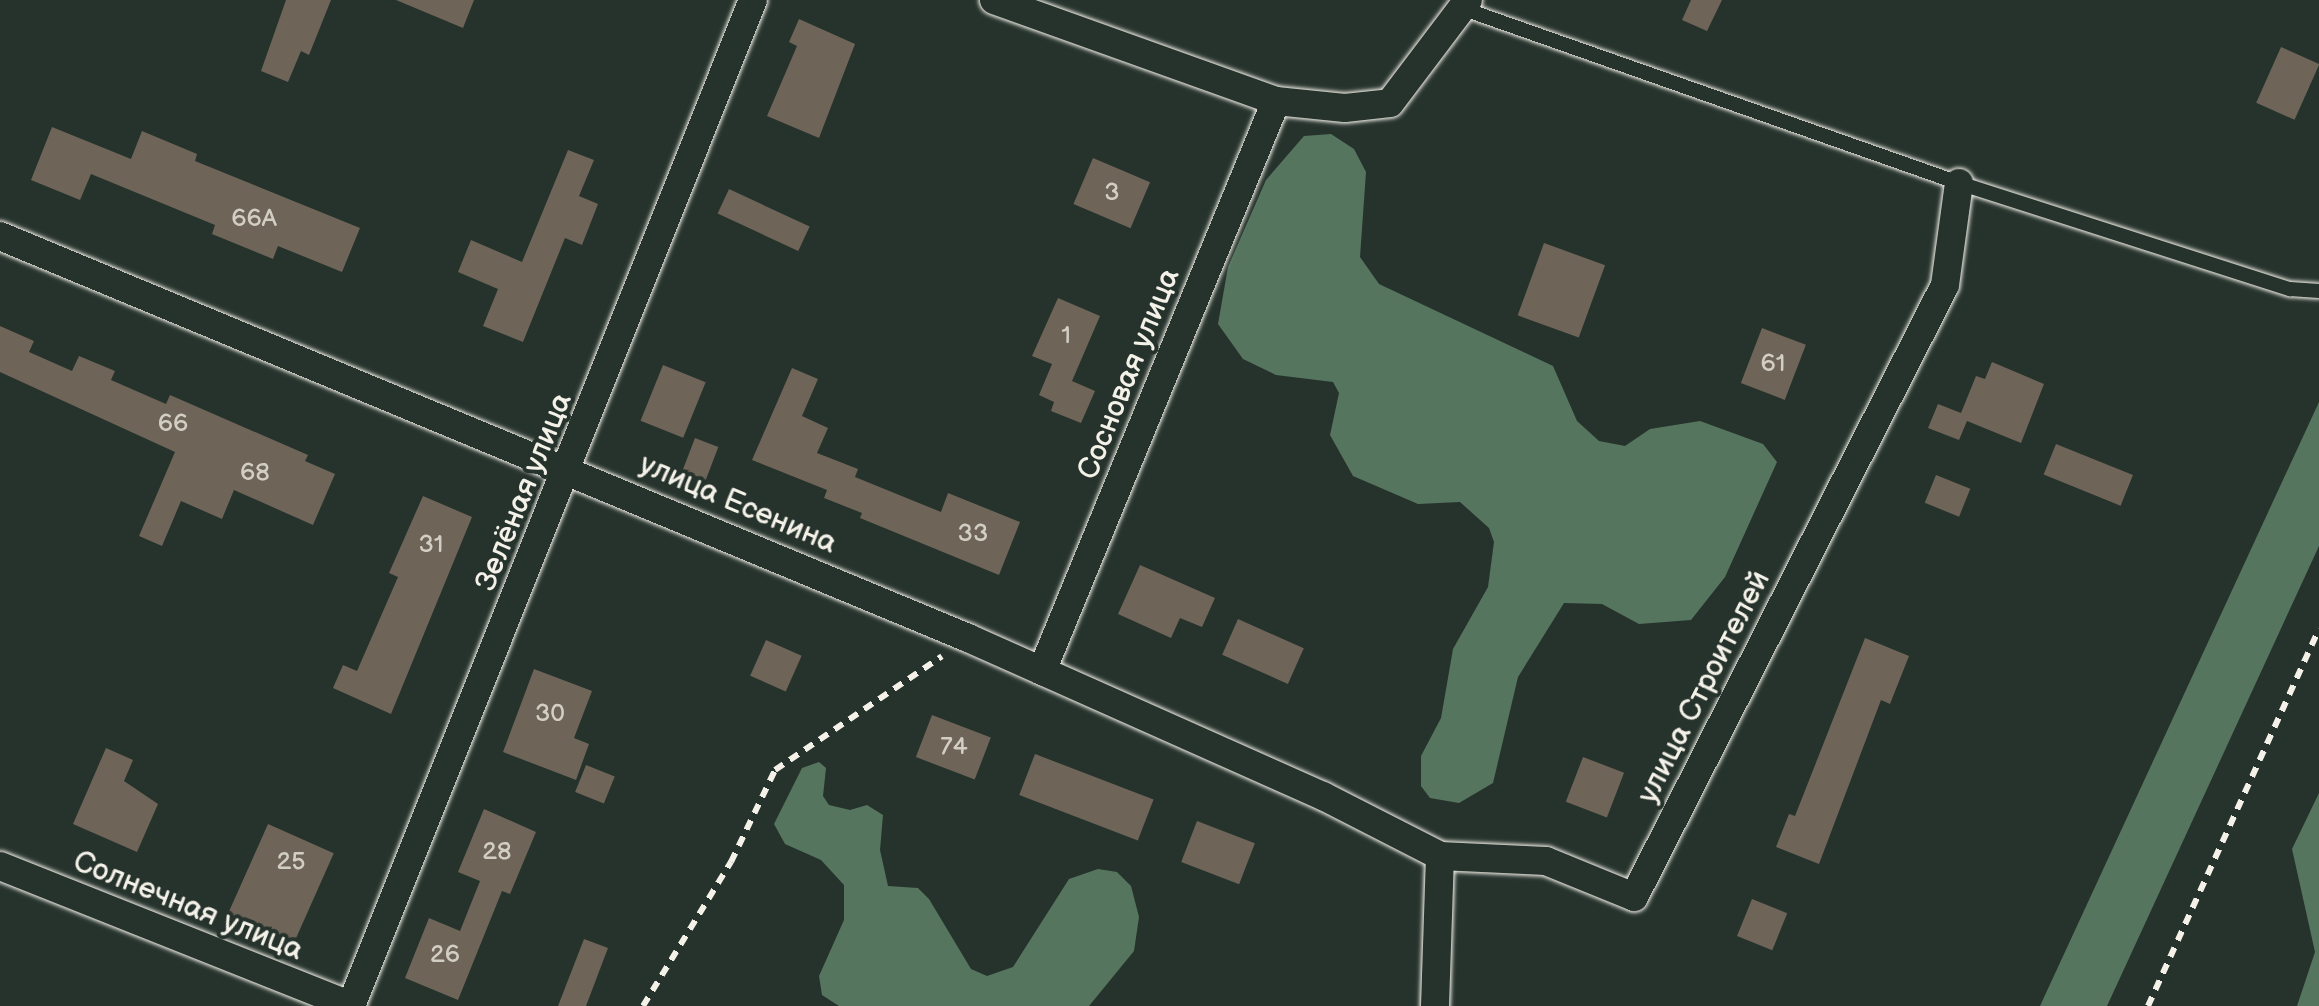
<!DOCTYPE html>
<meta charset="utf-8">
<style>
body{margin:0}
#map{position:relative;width:2319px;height:1006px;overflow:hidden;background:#26332d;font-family:"Balsamiq Sans",sans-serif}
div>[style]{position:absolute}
.green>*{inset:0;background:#56755e}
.building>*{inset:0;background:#6e6457;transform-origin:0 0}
.path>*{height:6px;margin-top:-3px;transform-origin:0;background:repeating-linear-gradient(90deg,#f4f1e8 0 10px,transparent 0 18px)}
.roads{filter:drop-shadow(0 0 2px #f4f1e8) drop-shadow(0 0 2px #f4f1e8)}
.lane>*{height:14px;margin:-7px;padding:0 7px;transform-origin:7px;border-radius:7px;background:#26332d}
.street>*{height:28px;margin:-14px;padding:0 14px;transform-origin:14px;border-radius:14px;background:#26332d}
span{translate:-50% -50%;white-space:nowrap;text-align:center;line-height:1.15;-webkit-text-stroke:8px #26332d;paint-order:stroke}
.number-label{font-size:25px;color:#d2cec4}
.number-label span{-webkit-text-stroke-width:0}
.street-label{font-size:30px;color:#f4f1e8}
</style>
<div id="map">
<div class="green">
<i style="clip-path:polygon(1331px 134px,1354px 149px,1366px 172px,1360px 257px,1379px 284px,1553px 366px,1577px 421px,1599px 441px,1625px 446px,1650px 429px,1700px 421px,1763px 444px,1777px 462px,1725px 577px,1691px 620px,1639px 624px,1602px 604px,1564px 603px,1518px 677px,1493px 783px,1459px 803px,1430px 798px,1421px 786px,1421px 756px,1441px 718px,1453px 649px,1488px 587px,1494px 542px,1489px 528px,1460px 502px,1418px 504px,1353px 476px,1330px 435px,1339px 393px,1333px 382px,1276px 375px,1243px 359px,1218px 324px,1228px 267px,1266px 180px,1304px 136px)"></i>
<i style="clip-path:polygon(2319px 402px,2319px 546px,2107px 1006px,2040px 1006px)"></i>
<i style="clip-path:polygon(819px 762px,826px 768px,823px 796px,829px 805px,850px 810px,867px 805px,883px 815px,880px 850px,888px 886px,918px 888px,929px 899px,971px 969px,987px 976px,1013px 967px,1069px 879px,1098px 869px,1117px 872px,1131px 886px,1139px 917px,1134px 951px,1089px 1006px,839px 1006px,822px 995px,819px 976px,844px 920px,844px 885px,821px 860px,785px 844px,774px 824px,802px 768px)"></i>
<i style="clip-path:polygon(2319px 793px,2319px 1006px,2297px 1006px,2315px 952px,2292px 849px)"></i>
</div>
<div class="building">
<i style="clip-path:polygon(286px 0,331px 0,309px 55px,301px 51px,288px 82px,261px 71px)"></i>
<i style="clip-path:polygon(396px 0,474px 0,463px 28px)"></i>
<i style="clip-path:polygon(1691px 0,1722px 0,1707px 31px,1682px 20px)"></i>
<i style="clip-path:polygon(799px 19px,855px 44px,819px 138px,767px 116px,797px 46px,789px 42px)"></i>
<i style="left:2281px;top:47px;width:42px;height:61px;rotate:24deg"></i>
<i style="clip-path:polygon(52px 127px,131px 159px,142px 131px,197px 154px,195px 161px,360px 228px,342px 272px,278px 246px,273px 259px,212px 234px,215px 225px,91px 174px,80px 200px,31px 180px)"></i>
<i style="clip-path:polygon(568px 150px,594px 160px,579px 196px,598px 204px,582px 245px,565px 238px,523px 342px,483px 326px,498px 289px,458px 272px,471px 240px,522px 262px)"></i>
<i style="left:1093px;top:158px;width:62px;height:50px;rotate:23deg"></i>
<i style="left:729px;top:189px;width:89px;height:27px;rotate:25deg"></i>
<i style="left:1544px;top:243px;width:65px;height:77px;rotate:20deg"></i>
<i style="clip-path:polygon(1058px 298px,1100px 316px,1072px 381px,1095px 391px,1081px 423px,1051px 411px,1054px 402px,1039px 395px,1052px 364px,1032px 356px)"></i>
<i style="clip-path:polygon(0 326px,34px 341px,29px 352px,72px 371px,79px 356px,115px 371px,111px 380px,166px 404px,170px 395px,308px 455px,305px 461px,335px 474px,313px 525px,234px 490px,222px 519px,181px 501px,162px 546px,139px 536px,175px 452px,0 372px)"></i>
<i style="left:1762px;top:328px;width:47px;height:59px;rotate:21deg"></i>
<i style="clip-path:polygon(1992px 362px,2044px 384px,2021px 443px,1967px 421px,1959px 440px,1928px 428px,1938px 404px,1961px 413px,1976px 376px,1985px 379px)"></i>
<i style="left:663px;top:365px;width:46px;height:60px;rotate:22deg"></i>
<i style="clip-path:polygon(792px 368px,818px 379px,802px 416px,828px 428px,817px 453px,858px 469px,855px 477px,941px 512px,948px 493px,1020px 522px,999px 575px,860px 518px,862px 513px,824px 498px,827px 490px,752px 460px)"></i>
<i style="left:695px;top:438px;width:25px;height:35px;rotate:21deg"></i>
<i style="left:2056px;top:444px;width:83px;height:33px;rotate:22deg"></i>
<i style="left:1936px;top:475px;width:37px;height:30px;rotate:22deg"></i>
<i style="clip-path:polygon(423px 496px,472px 517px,391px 714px,333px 688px,343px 665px,357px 671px,398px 577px,389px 573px)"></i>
<i style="clip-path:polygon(1140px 565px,1215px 598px,1202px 627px,1180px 618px,1171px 638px,1118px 614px)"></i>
<i style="left:1238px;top:619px;width:72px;height:39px;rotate:24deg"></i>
<i style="clip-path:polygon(1865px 638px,1909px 656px,1890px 704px,1881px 700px,1819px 864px,1776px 847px,1789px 814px,1795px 816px)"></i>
<i style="left:766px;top:640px;width:39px;height:39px;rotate:24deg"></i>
<i style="clip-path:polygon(534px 669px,592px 691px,574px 738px,589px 744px,576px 780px,503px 752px)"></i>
<i style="left:932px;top:715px;width:63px;height:45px;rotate:21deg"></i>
<i style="clip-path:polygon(106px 748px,133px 760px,124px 781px,158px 804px,137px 852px,73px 824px)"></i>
<i style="left:1035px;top:754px;width:127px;height:44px;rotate:21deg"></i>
<i style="left:1583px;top:757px;width:44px;height:48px;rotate:21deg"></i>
<i style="left:586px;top:765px;width:31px;height:29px;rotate:22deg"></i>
<i style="clip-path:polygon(484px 809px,536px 832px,510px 894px,502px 891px,458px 1000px,405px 978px,429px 918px,460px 931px,480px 881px,458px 872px)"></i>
<i style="left:1197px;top:821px;width:62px;height:44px;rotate:21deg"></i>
<i style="left:268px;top:824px;width:72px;height:100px;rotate:24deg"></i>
<i style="left:1752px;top:899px;width:38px;height:40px;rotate:22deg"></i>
<i style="clip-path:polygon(584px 939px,608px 948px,586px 1006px,558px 1006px)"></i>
</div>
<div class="path">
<i style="left:643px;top:1006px;width:169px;rotate:-58.6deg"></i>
<i style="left:731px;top:862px;width:102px;rotate:-64.4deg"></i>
<i style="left:775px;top:770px;width:202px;rotate:-34.3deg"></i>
<i style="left:2148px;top:1006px;width:414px;rotate:-65.6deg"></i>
</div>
<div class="roads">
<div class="lane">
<i style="left:1464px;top:9px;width:525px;rotate:19.37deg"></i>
<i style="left:1959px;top:183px;width:348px;rotate:17.8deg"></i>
<i style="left:2290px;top:289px;width:29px;rotate:4deg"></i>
</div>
<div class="street">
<i style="left:994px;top:0;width:300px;rotate:19.7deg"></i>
<i style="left:1276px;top:101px;width:69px;rotate:5.8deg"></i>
<i style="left:1345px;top:108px;width:45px;rotate:-6.3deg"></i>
<i style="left:1390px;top:103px;width:129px;rotate:-52.9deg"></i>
<i style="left:0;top:236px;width:1048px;rotate:22.55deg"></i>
<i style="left:968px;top:638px;width:389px;rotate:24deg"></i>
<i style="left:1323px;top:796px;width:131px;rotate:27.1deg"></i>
<i style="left:1042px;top:671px;width:616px;rotate:-67.68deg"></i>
<i style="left:0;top:866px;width:379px;rotate:21.7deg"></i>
<i style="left:351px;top:1006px;width:1083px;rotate:-68.22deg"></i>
<i style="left:1435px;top:1006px;width:150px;rotate:-88.1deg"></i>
<i style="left:1440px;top:856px;width:106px;rotate:2.7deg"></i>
<i style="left:1546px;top:861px;width:95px;rotate:22.2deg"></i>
<i style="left:1634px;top:897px;width:686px;rotate:-63.06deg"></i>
<i style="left:1945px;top:285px;width:103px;rotate:-82.2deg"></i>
</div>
</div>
<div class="number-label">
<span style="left:1112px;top:193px">3</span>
<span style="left:254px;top:219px">66А</span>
<span style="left:1066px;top:336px">1</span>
<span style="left:1773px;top:364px">61</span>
<span style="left:173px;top:424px">66</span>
<span style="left:255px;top:473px">68</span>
<span style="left:973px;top:534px">33</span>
<span style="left:431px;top:545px">31</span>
<span style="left:550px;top:714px">30</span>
<span style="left:954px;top:747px">74</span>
<span style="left:497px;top:852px">28</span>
<span style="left:291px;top:862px">25</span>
<span style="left:445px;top:955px">26</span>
</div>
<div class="street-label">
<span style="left:1129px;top:374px;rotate:-68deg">Сосновая улица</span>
<span style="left:524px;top:492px;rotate:-68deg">Зелёная улица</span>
<span style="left:738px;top:504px;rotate:23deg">улица Есенина</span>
<span style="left:1704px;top:687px;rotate:-63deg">улица Строителей</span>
<span style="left:188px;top:906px;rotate:22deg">Солнечная улица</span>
</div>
</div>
